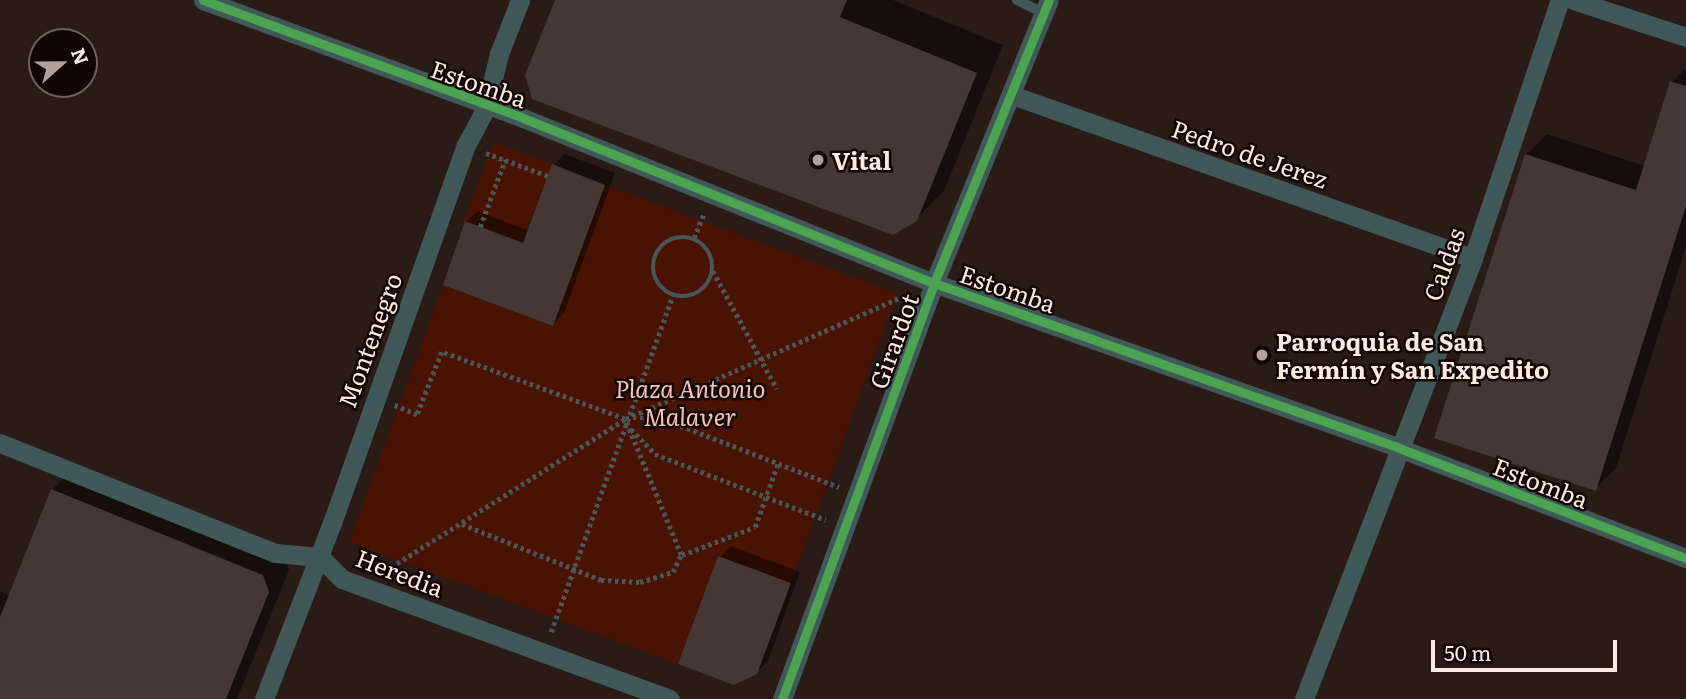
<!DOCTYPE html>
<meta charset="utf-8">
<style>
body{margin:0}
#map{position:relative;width:1686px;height:699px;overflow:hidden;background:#2b1b16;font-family:Literata,serif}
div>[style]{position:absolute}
.green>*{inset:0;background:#491303;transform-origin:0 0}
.shadow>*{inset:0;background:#0007}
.building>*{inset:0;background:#453733}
.path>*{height:4.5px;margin-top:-2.25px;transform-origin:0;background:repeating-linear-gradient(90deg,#4a5655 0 3.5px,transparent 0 7px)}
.path>.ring{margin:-2.25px;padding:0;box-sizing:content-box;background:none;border:4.5px solid #4a5655;border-radius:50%}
.lane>*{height:10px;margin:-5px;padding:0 5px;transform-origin:5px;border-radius:5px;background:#405858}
.street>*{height:19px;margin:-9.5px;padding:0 9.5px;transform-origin:9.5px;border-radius:9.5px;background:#405858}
.cycleway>*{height:9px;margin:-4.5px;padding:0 4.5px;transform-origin:4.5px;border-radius:4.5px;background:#4ca352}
.dots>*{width:19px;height:19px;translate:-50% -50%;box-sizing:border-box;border:4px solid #120604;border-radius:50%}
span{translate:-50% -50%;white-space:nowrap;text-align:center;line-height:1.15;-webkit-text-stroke:5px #120604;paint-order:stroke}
.street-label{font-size:24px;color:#fee9e3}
.poi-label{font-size:24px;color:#fee9e3;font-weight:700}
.left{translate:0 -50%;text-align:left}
.park-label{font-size:24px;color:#f6c3b4;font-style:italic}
.north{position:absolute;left:28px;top:28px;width:70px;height:70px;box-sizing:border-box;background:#120604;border:2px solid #70615d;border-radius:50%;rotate:69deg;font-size:19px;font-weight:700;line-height:28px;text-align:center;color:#fee9e3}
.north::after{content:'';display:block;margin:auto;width:24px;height:32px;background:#b4a19b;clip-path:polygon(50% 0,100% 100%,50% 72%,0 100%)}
.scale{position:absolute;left:1431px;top:640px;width:186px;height:32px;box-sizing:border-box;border:4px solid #fee9e3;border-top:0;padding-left:9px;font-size:21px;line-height:24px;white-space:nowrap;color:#fee9e3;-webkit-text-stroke:5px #120604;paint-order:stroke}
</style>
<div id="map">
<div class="green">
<i style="left:494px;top:142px;width:62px;height:84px;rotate:21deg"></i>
<i style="clip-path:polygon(605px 185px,897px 293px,791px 583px,718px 556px,678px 664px,349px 542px,443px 285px,553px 326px)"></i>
</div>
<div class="shadow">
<i style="clip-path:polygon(557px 0,893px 0,1003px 45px,944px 191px,916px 219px)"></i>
<i style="clip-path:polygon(1686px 68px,1686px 247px,1616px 468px,1595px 489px,1526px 155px,1547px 134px,1645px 166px,1672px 82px)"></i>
<i style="clip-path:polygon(565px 154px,615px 173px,564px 313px,553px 324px,466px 222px,478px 211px,529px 231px,554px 165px)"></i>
<i style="clip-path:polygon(73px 469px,283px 554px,289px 570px,237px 699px,0 699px,0 591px,10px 596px,52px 490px)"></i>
<i style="clip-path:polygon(731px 546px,800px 572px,768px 661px,756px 673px,720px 557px)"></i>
</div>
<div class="building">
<i style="clip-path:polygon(555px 0,847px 0,840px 17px,977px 73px,917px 221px,893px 235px,532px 99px,525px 75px)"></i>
<i style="clip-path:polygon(1670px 81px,1686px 86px,1686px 206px,1596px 491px,1434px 438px,1525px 154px,1636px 190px)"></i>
<i style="clip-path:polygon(552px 164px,605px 185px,553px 326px,443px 285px,465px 221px,523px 243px)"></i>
<i style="clip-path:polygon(51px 489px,263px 575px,269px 592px,226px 699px,0 699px,0 617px)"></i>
<i style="clip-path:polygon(718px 556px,791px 583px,757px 674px,734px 685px,678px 664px)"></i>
</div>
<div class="path">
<i style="left:486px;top:153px;width:20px;rotate:20deg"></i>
<i style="left:480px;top:227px;width:72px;rotate:-69.5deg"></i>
<i style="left:505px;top:160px;width:46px;rotate:20.4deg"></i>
<i class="ring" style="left:653px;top:237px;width:55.5px;height:55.5px"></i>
<i style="left:694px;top:238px;width:27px;rotate:-68deg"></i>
<i style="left:713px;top:271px;width:134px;rotate:61.5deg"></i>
<i style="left:633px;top:418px;width:28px"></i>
<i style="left:661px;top:418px;width:191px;rotate:21.2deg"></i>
<i style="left:626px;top:419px;width:306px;rotate:-23.9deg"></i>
<i style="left:631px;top:429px;width:35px;rotate:46deg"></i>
<i style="left:655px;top:454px;width:183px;rotate:21.1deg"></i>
<i style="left:462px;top:524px;width:150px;rotate:21.9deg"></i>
<i style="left:601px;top:580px;width:39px;rotate:3deg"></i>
<i style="left:640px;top:582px;width:34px;rotate:-17deg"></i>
<i style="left:673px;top:572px;width:19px;rotate:-65deg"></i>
<i style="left:681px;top:555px;width:147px;rotate:-112.4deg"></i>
<i style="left:682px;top:555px;width:78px;rotate:-21deg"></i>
<i style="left:755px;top:527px;width:68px;rotate:-70.2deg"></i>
<i style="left:385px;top:571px;width:284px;rotate:-32.3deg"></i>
<i style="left:625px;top:419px;width:195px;rotate:-159.9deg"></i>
<i style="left:442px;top:352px;width:68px;rotate:111.6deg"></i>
<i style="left:417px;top:415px;width:26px;rotate:-157deg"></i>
<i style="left:551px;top:632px;width:358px;rotate:-70.1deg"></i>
</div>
<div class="lane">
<i style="left:1017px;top:0;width:30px;rotate:26deg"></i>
</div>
<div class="street">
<i style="left:203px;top:0;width:341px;rotate:20.2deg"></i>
<i style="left:523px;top:118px;width:443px;rotate:21.9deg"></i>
<i style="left:934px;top:283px;width:493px;rotate:19.5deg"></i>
<i style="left:1399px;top:448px;width:307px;rotate:21deg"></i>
<i style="left:1573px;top:0;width:119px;rotate:18.1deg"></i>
<i style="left:1012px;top:95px;width:489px;rotate:19.5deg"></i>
<i style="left:0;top:443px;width:296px;rotate:21.8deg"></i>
<i style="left:275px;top:553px;width:45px;rotate:5.1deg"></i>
<i style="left:320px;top:557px;width:31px;rotate:45deg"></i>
<i style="left:342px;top:579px;width:349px;rotate:20.1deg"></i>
<i style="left:264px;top:699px;width:189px;rotate:-68.9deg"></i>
<i style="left:332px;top:523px;width:401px;rotate:-70.5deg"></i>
<i style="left:466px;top:145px;width:42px;rotate:-61.6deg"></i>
<i style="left:486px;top:108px;width:56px;rotate:-76.5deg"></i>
<i style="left:499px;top:54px;width:58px;rotate:-68.7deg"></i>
<i style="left:782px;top:699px;width:443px;rotate:-69.9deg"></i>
<i style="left:934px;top:283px;width:305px;rotate:-67.9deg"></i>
<i style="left:1304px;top:699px;width:472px;rotate:-69deg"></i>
<i style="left:1473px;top:258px;width:272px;rotate:-71.4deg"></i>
</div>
<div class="cycleway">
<i style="left:203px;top:0;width:341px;rotate:20.2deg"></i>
<i style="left:523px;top:118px;width:443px;rotate:21.9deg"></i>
<i style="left:934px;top:283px;width:493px;rotate:19.5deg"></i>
<i style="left:1399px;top:448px;width:307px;rotate:21deg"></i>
<i style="left:782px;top:699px;width:443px;rotate:-69.9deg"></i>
<i style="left:934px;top:283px;width:305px;rotate:-67.9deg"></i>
</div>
<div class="dots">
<i style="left:818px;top:160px;background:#b4a19b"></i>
<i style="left:1262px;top:355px;background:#b4a19b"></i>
</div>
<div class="street-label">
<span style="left:479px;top:83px;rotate:19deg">Estomba</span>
<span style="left:1250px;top:153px;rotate:19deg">Pedro de Jerez</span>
<span style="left:1443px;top:264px;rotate:-70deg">Caldas</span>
<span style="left:1008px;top:288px;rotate:19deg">Estomba</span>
<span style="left:369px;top:340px;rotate:-70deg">Montenegro</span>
<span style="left:893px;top:341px;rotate:-70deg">Girardot</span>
<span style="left:1541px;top:482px;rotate:21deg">Estomba</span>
<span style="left:400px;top:572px;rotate:21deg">Heredia</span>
</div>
<div class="poi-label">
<span class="left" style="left:832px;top:160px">Vital</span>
<span class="left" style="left:1276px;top:355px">Parroquia de San<br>Fermín y San Expedito</span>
</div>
<div class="park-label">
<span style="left:690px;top:402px">Plaza Antonio<br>Malaver</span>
</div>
<div class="north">N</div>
<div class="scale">50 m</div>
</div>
